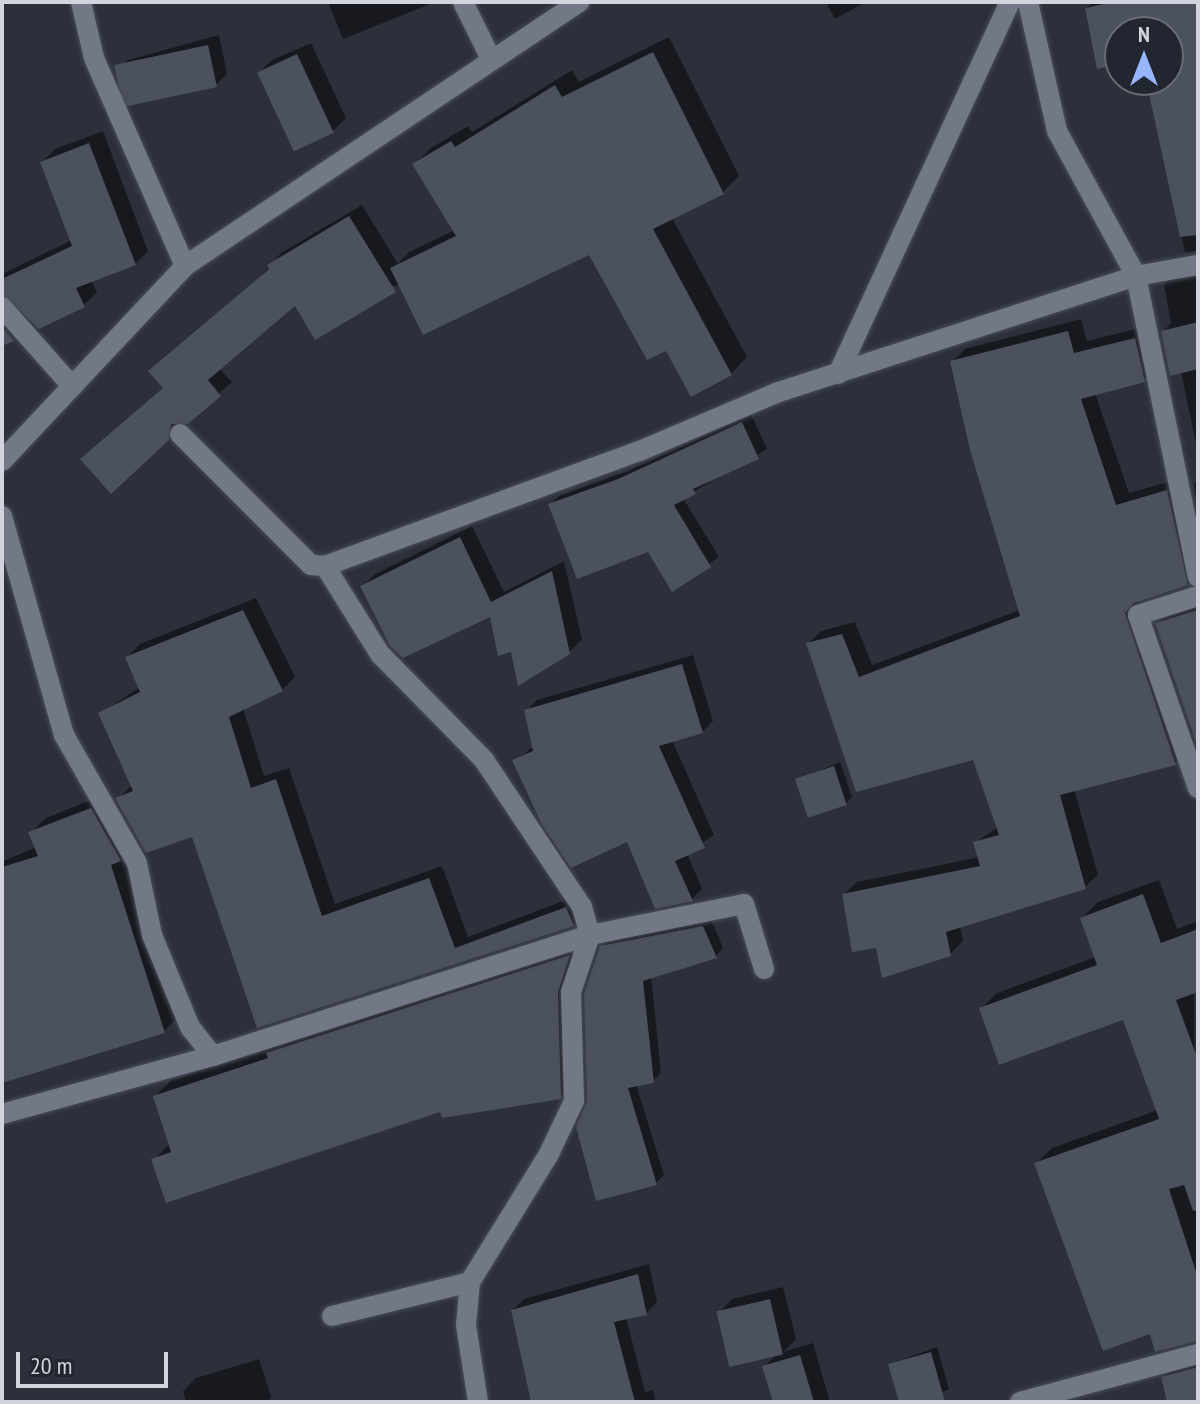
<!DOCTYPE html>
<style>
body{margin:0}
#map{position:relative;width:1200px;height:1404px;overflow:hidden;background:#2b303b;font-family:"PT Sans Narrow",sans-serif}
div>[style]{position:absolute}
.shadow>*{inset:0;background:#0007}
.building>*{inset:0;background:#4c515e;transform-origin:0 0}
.roads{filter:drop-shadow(0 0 2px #484d56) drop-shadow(0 0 2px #484d56)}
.minor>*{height:20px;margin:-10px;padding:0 10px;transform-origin:10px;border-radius:10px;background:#727886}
.tertiary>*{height:20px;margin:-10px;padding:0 10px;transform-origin:10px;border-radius:10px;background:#727886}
span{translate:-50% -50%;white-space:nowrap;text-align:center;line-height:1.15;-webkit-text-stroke:6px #212631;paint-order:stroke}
.frame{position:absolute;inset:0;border:4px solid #d1d4dc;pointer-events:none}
.north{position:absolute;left:1104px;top:16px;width:80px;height:80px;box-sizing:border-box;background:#212631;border:2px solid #676c75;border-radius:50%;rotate:0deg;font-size:22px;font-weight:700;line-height:32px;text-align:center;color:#d1d4dc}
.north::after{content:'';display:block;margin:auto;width:28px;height:36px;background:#98b6fd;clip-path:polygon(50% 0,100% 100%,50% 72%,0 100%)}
.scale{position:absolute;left:16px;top:1352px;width:152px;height:36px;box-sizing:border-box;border:4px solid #d1d4dc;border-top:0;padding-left:10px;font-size:24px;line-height:28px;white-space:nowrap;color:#d1d4dc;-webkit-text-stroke:6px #212631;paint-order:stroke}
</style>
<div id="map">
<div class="shadow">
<i style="clip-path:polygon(328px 2px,435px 2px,343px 39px)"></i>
<i style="clip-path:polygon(826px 2px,866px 2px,835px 19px)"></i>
<i style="clip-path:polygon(1094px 2px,1198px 2px,1198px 251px,1185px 252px,1148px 80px,1168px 80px,1168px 32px,1120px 32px,1120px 62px,1087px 8px)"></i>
<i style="clip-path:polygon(219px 35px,227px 74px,216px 85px,117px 71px,128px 60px)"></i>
<i style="clip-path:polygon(669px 37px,739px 176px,723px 192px,672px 218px,747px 357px,731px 374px,667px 348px,590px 252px,295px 303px,219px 368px,232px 382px,167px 439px,165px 387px,281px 253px,362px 205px,398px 264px,409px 252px,455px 230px,415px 164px,431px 148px,468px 126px,472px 132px,572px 70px,579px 82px)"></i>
<i style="clip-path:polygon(311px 43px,346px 118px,333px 131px,259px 73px,272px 60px)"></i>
<i style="clip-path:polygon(103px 131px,148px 251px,135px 264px,91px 280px,97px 292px,84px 305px,3px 294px,7px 303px,2px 308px,2px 274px,72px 240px,42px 162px,55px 149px)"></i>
<i style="clip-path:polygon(1198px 265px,1198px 454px,1181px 371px,1163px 332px,1171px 323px,1164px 285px,1181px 268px)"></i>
<i style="clip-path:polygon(1081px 319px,1087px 341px,1148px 326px,1156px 367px,1144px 380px,1095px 393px,1129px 493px,1179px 479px,1198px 573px,1187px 584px,1137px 599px,1188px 751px,1175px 763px,1074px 789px,1098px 875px,1085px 887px,960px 926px,963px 941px,950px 954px,878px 946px,844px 894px,857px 882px,980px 857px,975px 843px,998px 827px,975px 758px,808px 644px,821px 631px,855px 622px,872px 665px,1020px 610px,952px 362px,965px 349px)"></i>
<i style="clip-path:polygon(751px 414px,767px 449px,683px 498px,719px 557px,672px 589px,649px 550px,551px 504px,559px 496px,628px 471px)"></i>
<i style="clip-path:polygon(1198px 480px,1198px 508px,1194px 484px)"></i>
<i style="clip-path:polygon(472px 526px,504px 592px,564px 561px,582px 640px,569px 652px,512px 650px,491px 614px,363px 586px,375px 574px)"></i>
<i style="clip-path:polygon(256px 598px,295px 677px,282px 690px,243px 708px,264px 776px,289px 768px,335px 904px,442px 866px,468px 937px,579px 895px,586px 912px,573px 925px,259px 1026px,193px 834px,118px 799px,132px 785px,100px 714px,140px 687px,127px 657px,140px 644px)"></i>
<i style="clip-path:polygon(1198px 599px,1198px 742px,1157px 624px,1174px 606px)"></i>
<i style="clip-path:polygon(693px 655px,713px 721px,702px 732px,672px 740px,714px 835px,687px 853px,702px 889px,692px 899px,628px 840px,515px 761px,534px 746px,526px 711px,537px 700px)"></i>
<i style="clip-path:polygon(840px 762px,852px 797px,846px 804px,797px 780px)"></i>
<i style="clip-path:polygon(106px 794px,179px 1016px,164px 1031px,2px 1081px,2px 862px,36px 847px,30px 833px,46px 818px)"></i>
<i style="clip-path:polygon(1159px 880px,1177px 929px,1198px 921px,1194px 991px,1198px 1341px,1151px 1331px,1036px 1164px,1052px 1148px,1158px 1110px,1124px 1017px,981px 1009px,997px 993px,1096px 957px,1082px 918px,1098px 902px)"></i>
<i style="clip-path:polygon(711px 919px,723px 948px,716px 956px,651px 976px,661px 1073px,653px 1081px,636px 1084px,664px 1175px,656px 1183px,589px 1101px,602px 947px,610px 939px)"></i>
<i style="clip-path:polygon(584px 941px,574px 975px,576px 1080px,560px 1097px,441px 1109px,154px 1160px,170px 1143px,155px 1096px,172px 1080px)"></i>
<i style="clip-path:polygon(649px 1264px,657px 1302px,646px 1313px,626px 1317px,645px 1392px,653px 1390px,656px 1402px,533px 1402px,513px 1310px,524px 1299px)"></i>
<i style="clip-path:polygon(783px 1287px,796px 1339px,783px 1352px,813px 1343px,830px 1402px,775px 1402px,764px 1367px,777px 1354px,719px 1312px,732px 1299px)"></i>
<i style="clip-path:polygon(937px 1347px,949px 1389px,920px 1402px,901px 1402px,890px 1364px)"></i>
<i style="clip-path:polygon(1198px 1357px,1198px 1402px,1169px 1402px,1163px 1378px,1179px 1362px)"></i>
<i style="clip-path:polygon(259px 1359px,271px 1396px,268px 1402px,186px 1402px,183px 1391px,196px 1378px)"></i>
</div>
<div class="building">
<i style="clip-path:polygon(1113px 2px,1198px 2px,1198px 235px,1180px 237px,1146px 80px,1168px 80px,1168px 32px,1120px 32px,1120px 64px,1097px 69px,1085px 8px)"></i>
<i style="left:208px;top:45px;width:43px;height:96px;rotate:78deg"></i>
<i style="clip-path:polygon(653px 52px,724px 194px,653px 229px,732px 375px,691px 397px,666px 351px,647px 360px,589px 255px,423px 335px,390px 268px,456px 236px,412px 164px,451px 141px,455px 147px,555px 85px,562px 97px)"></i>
<i style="left:297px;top:54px;width:87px;height:44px;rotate:65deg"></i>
<i style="clip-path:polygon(89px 143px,136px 265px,76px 288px,85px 307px,39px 329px,2px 294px,2px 279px,72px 246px,40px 162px)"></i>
<i style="clip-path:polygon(349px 216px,396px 292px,315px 340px,295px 306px,208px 380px,221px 396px,188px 424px,171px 424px,169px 440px,111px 494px,80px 459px,163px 388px,148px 371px,269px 269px,267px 265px)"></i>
<i style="clip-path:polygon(1198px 322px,1198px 369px,1170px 376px,1161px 331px)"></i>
<i style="clip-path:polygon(2px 327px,14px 341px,2px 346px)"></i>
<i style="clip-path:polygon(1068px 331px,1074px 353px,1135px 338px,1145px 382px,1081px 399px,1116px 505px,1167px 490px,1188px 585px,1134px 603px,1125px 613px,1176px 765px,1060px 795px,1086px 889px,946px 932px,951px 956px,882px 978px,876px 948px,852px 952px,842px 894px,980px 866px,973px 842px,999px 835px,973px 760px,856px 792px,806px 643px,842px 634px,859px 677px,1020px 616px,970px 450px,950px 361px)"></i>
<i style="clip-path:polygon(742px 422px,759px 459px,693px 489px,696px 494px,674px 505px,711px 567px,672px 592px,648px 552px,577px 579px,548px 504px,618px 479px)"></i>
<i style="clip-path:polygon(460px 537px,491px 602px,552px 571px,570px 654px,518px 686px,511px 652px,498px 656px,490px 617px,403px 658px,390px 646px,360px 586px)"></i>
<i style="clip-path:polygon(243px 610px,283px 691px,229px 717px,251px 788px,276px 779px,322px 916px,429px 878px,455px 948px,566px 907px,574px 926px,257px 1028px,192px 837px,146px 853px,115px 798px,133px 791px,98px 713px,140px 692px,125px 657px)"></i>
<i style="clip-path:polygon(1198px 610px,1198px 748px,1155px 623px)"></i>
<i style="clip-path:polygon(682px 664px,703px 733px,659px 746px,705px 848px,675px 861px,693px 901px,655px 909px,627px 842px,571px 868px,541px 823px,512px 760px,533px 751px,524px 710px)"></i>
<i style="left:834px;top:766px;width:41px;height:41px;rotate:72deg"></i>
<i style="clip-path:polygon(91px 808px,121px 861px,111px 865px,165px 1033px,2px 1083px,2px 867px,38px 856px,28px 832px)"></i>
<i style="clip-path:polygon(1143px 894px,1161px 943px,1198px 929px,1198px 992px,1176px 1000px,1198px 1060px,1198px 1210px,1193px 1211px,1184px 1185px,1169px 1189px,1198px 1278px,1198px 1341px,1155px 1352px,1150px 1334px,1103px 1351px,1034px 1163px,1159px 1119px,1123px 1020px,999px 1065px,979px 1008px,1097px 965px,1080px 918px)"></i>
<i style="clip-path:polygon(703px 926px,717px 958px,643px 981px,654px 1083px,628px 1088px,657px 1185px,596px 1201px,576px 1127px,587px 1101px,584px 994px,600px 946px)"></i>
<i style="clip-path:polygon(570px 955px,558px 992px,561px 1099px,442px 1118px,440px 1112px,166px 1203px,151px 1159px,171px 1152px,153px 1096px,268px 1058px,266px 1053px)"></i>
<i style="clip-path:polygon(638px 1274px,647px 1315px,614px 1322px,635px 1402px,531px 1402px,511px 1310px)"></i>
<i style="left:770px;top:1299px;width:57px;height:55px;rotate:77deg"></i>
<i style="clip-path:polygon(931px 1352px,945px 1402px,899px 1402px,888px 1364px)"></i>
<i style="clip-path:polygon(800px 1355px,814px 1402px,773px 1402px,762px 1366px)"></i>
<i style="clip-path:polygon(1198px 1367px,1198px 1402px,1167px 1402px,1161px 1377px)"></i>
</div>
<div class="roads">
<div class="minor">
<i style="left:81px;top:2px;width:57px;rotate:76.9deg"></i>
<i style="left:94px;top:58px;width:227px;rotate:66.4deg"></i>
<i style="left:463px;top:2px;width:64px;rotate:63.8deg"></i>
<i style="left:1028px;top:2px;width:132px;rotate:77.3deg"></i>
<i style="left:1057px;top:131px;width:165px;rotate:61.4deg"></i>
<i style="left:1136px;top:276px;width:307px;rotate:78.4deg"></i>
<i style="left:2px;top:307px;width:106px;rotate:48.5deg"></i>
<i style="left:838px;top:374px;width:410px;rotate:-65.2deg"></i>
<i style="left:180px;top:434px;width:185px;rotate:45deg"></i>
<i style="left:311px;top:565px;width:14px;rotate:4deg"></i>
<i style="left:325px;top:566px;width:104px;rotate:58deg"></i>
<i style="left:380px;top:654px;width:148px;rotate:45.5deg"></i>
<i style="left:484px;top:760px;width:177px;rotate:56.3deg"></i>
<i style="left:582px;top:907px;width:29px;rotate:74deg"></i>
<i style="left:590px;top:935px;width:60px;rotate:108.4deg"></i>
<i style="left:571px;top:992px;width:109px;rotate:88.4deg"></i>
<i style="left:574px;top:1101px;width:59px;rotate:115.3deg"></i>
<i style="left:549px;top:1154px;width:150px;rotate:121.7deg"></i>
<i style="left:470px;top:1282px;width:43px;rotate:95.3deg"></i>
<i style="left:466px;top:1325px;width:78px;rotate:81.1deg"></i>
<i style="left:2px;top:516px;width:228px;rotate:74.2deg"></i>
<i style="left:64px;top:735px;width:147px;rotate:60.3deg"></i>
<i style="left:137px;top:863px;width:74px;rotate:78.2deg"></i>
<i style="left:152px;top:935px;width:100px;rotate:67.6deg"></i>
<i style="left:190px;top:1027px;width:37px;rotate:52deg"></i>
<i style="left:325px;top:566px;width:338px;rotate:-20.1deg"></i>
<i style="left:642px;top:450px;width:146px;rotate:-23deg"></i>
<i style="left:776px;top:393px;width:379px;rotate:-18deg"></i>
<i style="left:1136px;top:276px;width:63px;rotate:-10.1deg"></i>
<i style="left:1198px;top:596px;width:63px;rotate:162.4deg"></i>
<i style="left:1138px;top:615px;width:183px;rotate:70.9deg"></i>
<i style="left:2px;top:1114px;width:219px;rotate:-15.4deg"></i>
<i style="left:213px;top:1056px;width:396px;rotate:-17.8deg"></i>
<i style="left:590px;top:935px;width:157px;rotate:-11.4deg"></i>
<i style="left:744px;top:904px;width:68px;rotate:72.9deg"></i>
<i style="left:332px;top:1316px;width:142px;rotate:-13.8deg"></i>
<i style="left:1020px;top:1402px;width:184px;rotate:-15.1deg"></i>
</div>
<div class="tertiary">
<i style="left:2px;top:461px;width:267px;rotate:-46.8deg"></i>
<i style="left:185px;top:266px;width:475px;rotate:-33.8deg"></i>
</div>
</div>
<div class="frame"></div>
<div class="north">N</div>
<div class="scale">20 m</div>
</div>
